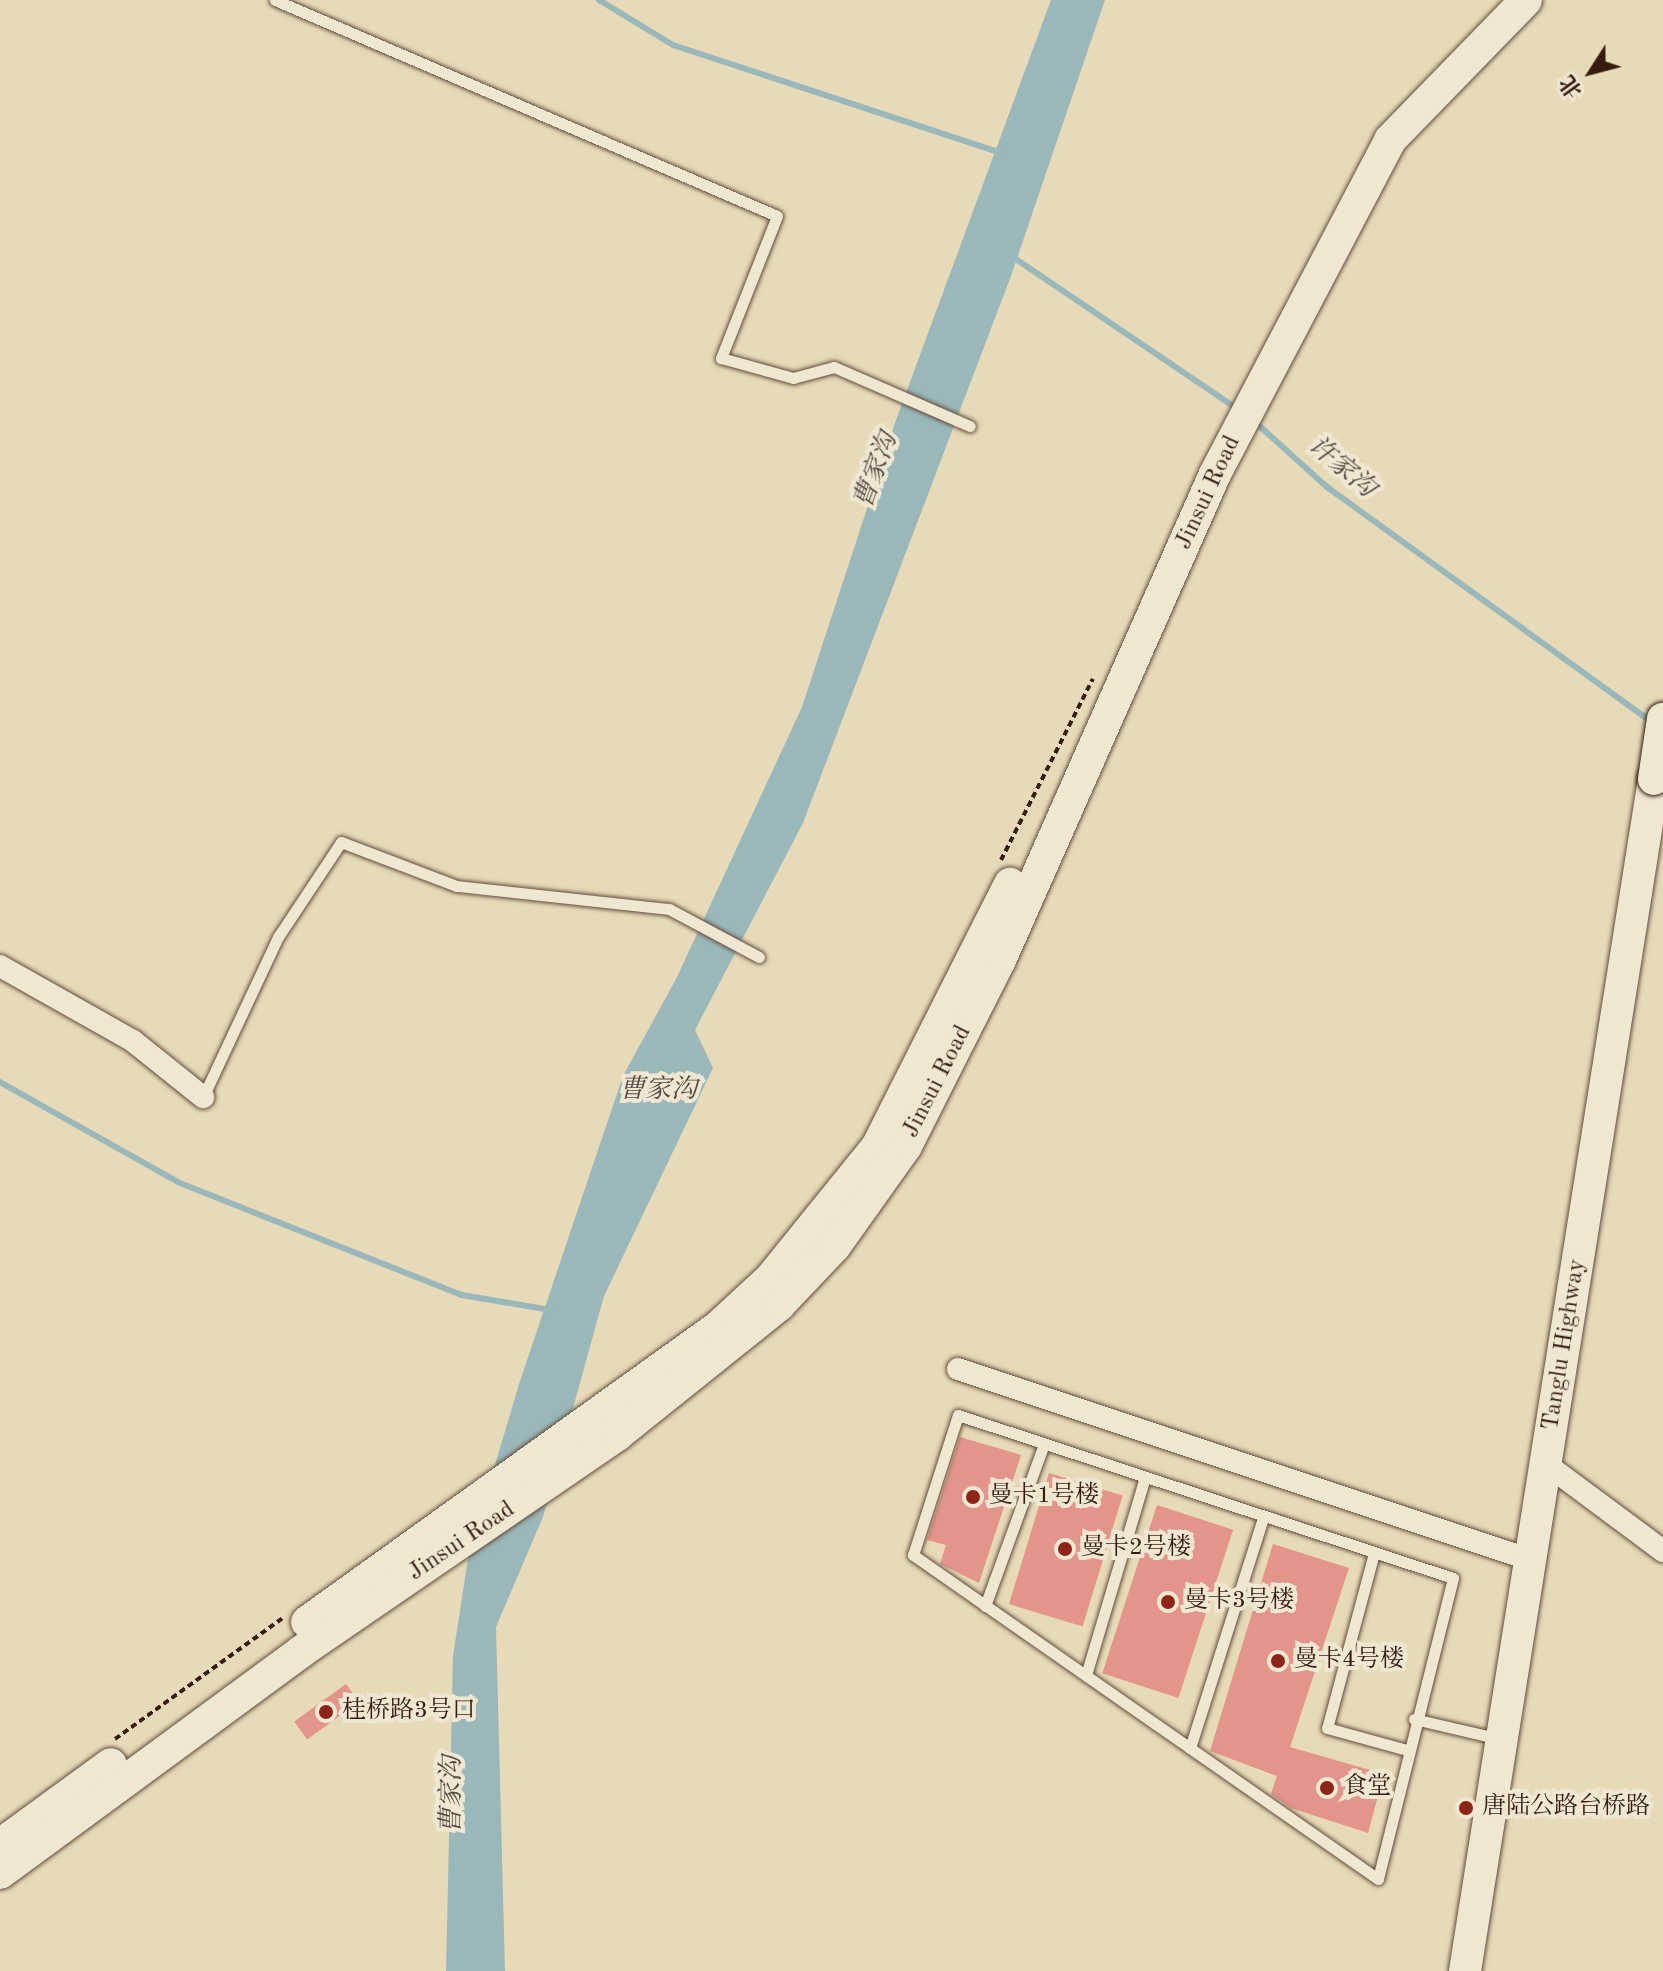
<!DOCTYPE html>
<meta charset="utf-8">
<style>
body{margin:0}
#map{position:relative;width:1663px;height:1971px;overflow:hidden;background:#e6dab9;font-family:"Old Standard TT","Noto Serif SC",serif}
div>[style]{position:absolute}
.water>*{inset:0;background:#9ab8ba}
.stream>*{height:6px;margin:-3px;padding:0 3px;transform-origin:3px;border-radius:3px;background:#9ab8ba}
.building>*{inset:0;background:#e3948b;transform-origin:0 0}
.path>*{height:4px;margin-top:-2px;transform-origin:0;background:repeating-linear-gradient(90deg,#381c11 0 6px,transparent 0 10px)}
.roads{filter:drop-shadow(0 0 2px #644c3b) drop-shadow(0 0 2px #644c3b)}
.lane>*{height:11px;margin:-5.5px;padding:0 5.5px;transform-origin:5.5px;border-radius:5.5px;background:#efe7d2}
.street>*{height:22px;margin:-11px;padding:0 11px;transform-origin:11px;border-radius:11px;background:#efe7d2}
.secondary>*{height:32px;margin:-16px;padding:0 16px;transform-origin:16px;border-radius:16px;background:#efe7d2}
.bridges{filter:drop-shadow(0 0 2px #381c11) drop-shadow(0 0 2px #381c11)}
.secondary-bridge>*{height:32px;margin:-16px;padding:0 16px;transform-origin:16px;border-radius:16px;background:#efe7d2}
.dots>*{width:22px;height:22px;translate:-50% -50%;box-sizing:border-box;border:4px solid #efe7d2;border-radius:50%}
span{translate:-50% -50%;white-space:nowrap;text-align:center;line-height:1.15;-webkit-text-stroke:8px #efe7d2;paint-order:stroke}
.street-label{font-size:24px;color:#381c11}
.poi-label{font-size:24px;color:#381c11}
.left{translate:0 -50%;text-align:left}
.water-label{font-size:26px;color:#554b44;font-style:italic}
.north{position:absolute;left:1551px;top:32px;width:80px;height:80px;-webkit-text-stroke:6px #efe7d2;paint-order:stroke;rotate:234deg;font-size:22px;font-weight:700;line-height:32px;text-align:center;color:#381c11}
.north::after{content:'';display:block;margin:auto;width:28px;height:36px;background:#381c11;clip-path:polygon(50% 0,100% 100%,50% 72%,0 100%)}
</style>
<div id="map">
<div class="water">
<i style="clip-path:polygon(1051px 0,1105px 0,1011px 276px,803px 823px,695px 1030px,713px 1068px,604px 1296px,543px 1517px,496px 1627px,505px 1971px,446px 1971px,453px 1656px,469px 1552px,520px 1381px,623px 1076px,677px 977px,802px 707px,896px 420px)"></i>
</div>
<div class="stream">
<i style="left:599px;top:0;width:87px;rotate:31.3deg"></i>
<i style="left:673px;top:45px;width:346px;rotate:18.2deg"></i>
<i style="left:1010px;top:255px;width:277px;rotate:34.1deg"></i>
<i style="left:1255px;top:422px;width:97px;rotate:42.1deg"></i>
<i style="left:1327px;top:487px;width:402px;rotate:35.9deg"></i>
<i style="left:0;top:1082px;width:206px;rotate:29.3deg"></i>
<i style="left:180px;top:1183px;width:303px;rotate:21.7deg"></i>
<i style="left:462px;top:1295px;width:90px;rotate:9.6deg"></i>
</div>
<div class="building">
<i style="clip-path:polygon(960px 1437px,1021px 1455px,979px 1583px,940px 1564px,946px 1545px,927px 1540px)"></i>
<i style="left:1049px;top:1473px;width:77px;height:137px;rotate:17deg"></i>
<i style="left:1157px;top:1505px;width:80px;height:177px;rotate:18deg"></i>
<i style="clip-path:polygon(1273px 1544px,1349px 1568px,1290px 1747px,1384px 1774px,1368px 1833px,1291px 1808px,1271px 1794px,1277px 1776px,1210px 1751px)"></i>
<i style="left:346px;top:1684px;width:22px;height:64px;rotate:54deg"></i>
</div>
<div class="path">
<i style="left:1001px;top:860px;width:203px;rotate:-63.1deg"></i>
<i style="left:115px;top:1739px;width:207px;rotate:-35.8deg"></i>
</div>
<div class="roads">
<div class="lane">
<i style="left:275px;top:0;width:546px;rotate:23.28deg"></i>
<i style="left:777px;top:216px;width:153px;rotate:111.5deg"></i>
<i style="left:721px;top:358px;width:75px;rotate:15.5deg"></i>
<i style="left:793px;top:378px;width:42px;rotate:-15deg"></i>
<i style="left:834px;top:367px;width:148px;rotate:23.5deg"></i>
<i style="left:203px;top:1097px;width:177px;rotate:-64.9deg"></i>
<i style="left:278px;top:937px;width:114px;rotate:-56.4deg"></i>
<i style="left:341px;top:842px;width:124px;rotate:20.8deg"></i>
<i style="left:457px;top:886px;width:213px;rotate:6.2deg"></i>
<i style="left:669px;top:909px;width:102px;rotate:28.1deg"></i>
<i style="left:958px;top:1415px;width:521px;rotate:18.23deg"></i>
<i style="left:1453px;top:1578px;width:310px;rotate:104deg"></i>
<i style="left:1378px;top:1879px;width:567px;rotate:-145.13deg"></i>
<i style="left:913px;top:1555px;width:147px;rotate:-72.2deg"></i>
<i style="left:1374px;top:1553px;width:181px;rotate:105deg"></i>
<i style="left:1327px;top:1728px;width:83px;rotate:15.4deg"></i>
<i style="left:985px;top:1606px;width:169px;rotate:-70deg"></i>
<i style="left:1086px;top:1675px;width:203px;rotate:-73.4deg"></i>
<i style="left:1414px;top:1719px;width:88px;rotate:13.1deg"></i>
<i style="left:1190px;top:1748px;width:241px;rotate:-72.4deg"></i>
</div>
<div class="street">
<i style="left:0;top:966px;width:153px;rotate:29.4deg"></i>
<i style="left:133px;top:1041px;width:90px;rotate:38.7deg"></i>
<i style="left:958px;top:1369px;width:604px;rotate:18.43deg"></i>
<i style="left:1546px;top:1464px;width:146px;rotate:36.6deg"></i>
</div>
<div class="secondary">
<i style="left:307px;top:1622px;width:506px;rotate:-35.67deg"></i>
<i style="left:718px;top:1327px;width:71px;rotate:-42.7deg"></i>
<i style="left:770px;top:1279px;width:170px;rotate:-51deg"></i>
<i style="left:877px;top:1147px;width:295px;rotate:-63.2deg"></i>
<i style="left:0;top:1845px;width:137px;rotate:-36.1deg"></i>
<i style="left:0;top:1873px;width:375px;rotate:-36.3deg"></i>
<i style="left:302px;top:1651px;width:382px;rotate:-34.4deg"></i>
<i style="left:617px;top:1435px;width:208px;rotate:-38.7deg"></i>
<i style="left:779px;top:1305px;width:81px;rotate:-46.5deg"></i>
<i style="left:835px;top:1246px;width:123px;rotate:-54.6deg"></i>
<i style="left:906px;top:1146px;width:208px;rotate:-63.2deg"></i>
<i style="left:1000px;top:960px;width:531px;rotate:-66.14deg"></i>
<i style="left:1215px;top:474px;width:377px;rotate:-62.3deg"></i>
<i style="left:1390px;top:140px;width:195px;rotate:-45.8deg"></i>
<i style="left:1465px;top:1971px;width:1207px;rotate:-80.99deg"></i>
</div>
</div>
<div class="bridges">
<div class="secondary-bridge">
<i style="left:1654px;top:779px;width:61px;rotate:-81.5deg"></i>
</div>
</div>
<div class="dots">
<i style="left:973px;top:1497px;background:#8f2418"></i>
<i style="left:1065px;top:1549px;background:#8f2418"></i>
<i style="left:1168px;top:1602px;background:#8f2418"></i>
<i style="left:1278px;top:1661px;background:#8f2418"></i>
<i style="left:326px;top:1712px;background:#8f2418"></i>
<i style="left:1327px;top:1788px;background:#8f2418"></i>
<i style="left:1466px;top:1808px;background:#8f2418"></i>
</div>
<div class="street-label">
<span style="left:1209px;top:493px;rotate:-65deg">Jinsui Road</span>
<span style="left:938px;top:1082px;rotate:-63deg">Jinsui Road</span>
<span style="left:1565px;top:1345px;rotate:-81deg">Tanglu Highway</span>
<span style="left:462px;top:1542px;rotate:-34deg">Jinsui Road</span>
</div>
<div class="poi-label">
<span class="left" style="left:989px;top:1497px">曼卡1号楼</span>
<span class="left" style="left:1081px;top:1549px">曼卡2号楼</span>
<span class="left" style="left:1184px;top:1602px">曼卡3号楼</span>
<span class="left" style="left:1294px;top:1661px">曼卡4号楼</span>
<span class="left" style="left:342px;top:1712px">桂桥路3号口</span>
<span class="left" style="left:1343px;top:1788px">食堂</span>
<span class="left" style="left:1482px;top:1808px">唐陆公路台桥路</span>
</div>
<div class="water-label">
<span style="left:1341px;top:468px;rotate:40deg">许家沟</span>
<span style="left:877px;top:471px;rotate:-70deg">曹家沟</span>
<span style="left:658px;top:1091px">曹家沟</span>
<span style="left:453px;top:1795px;rotate:-90deg">曹家沟</span>
</div>
<div class="north">北</div>
</div>
